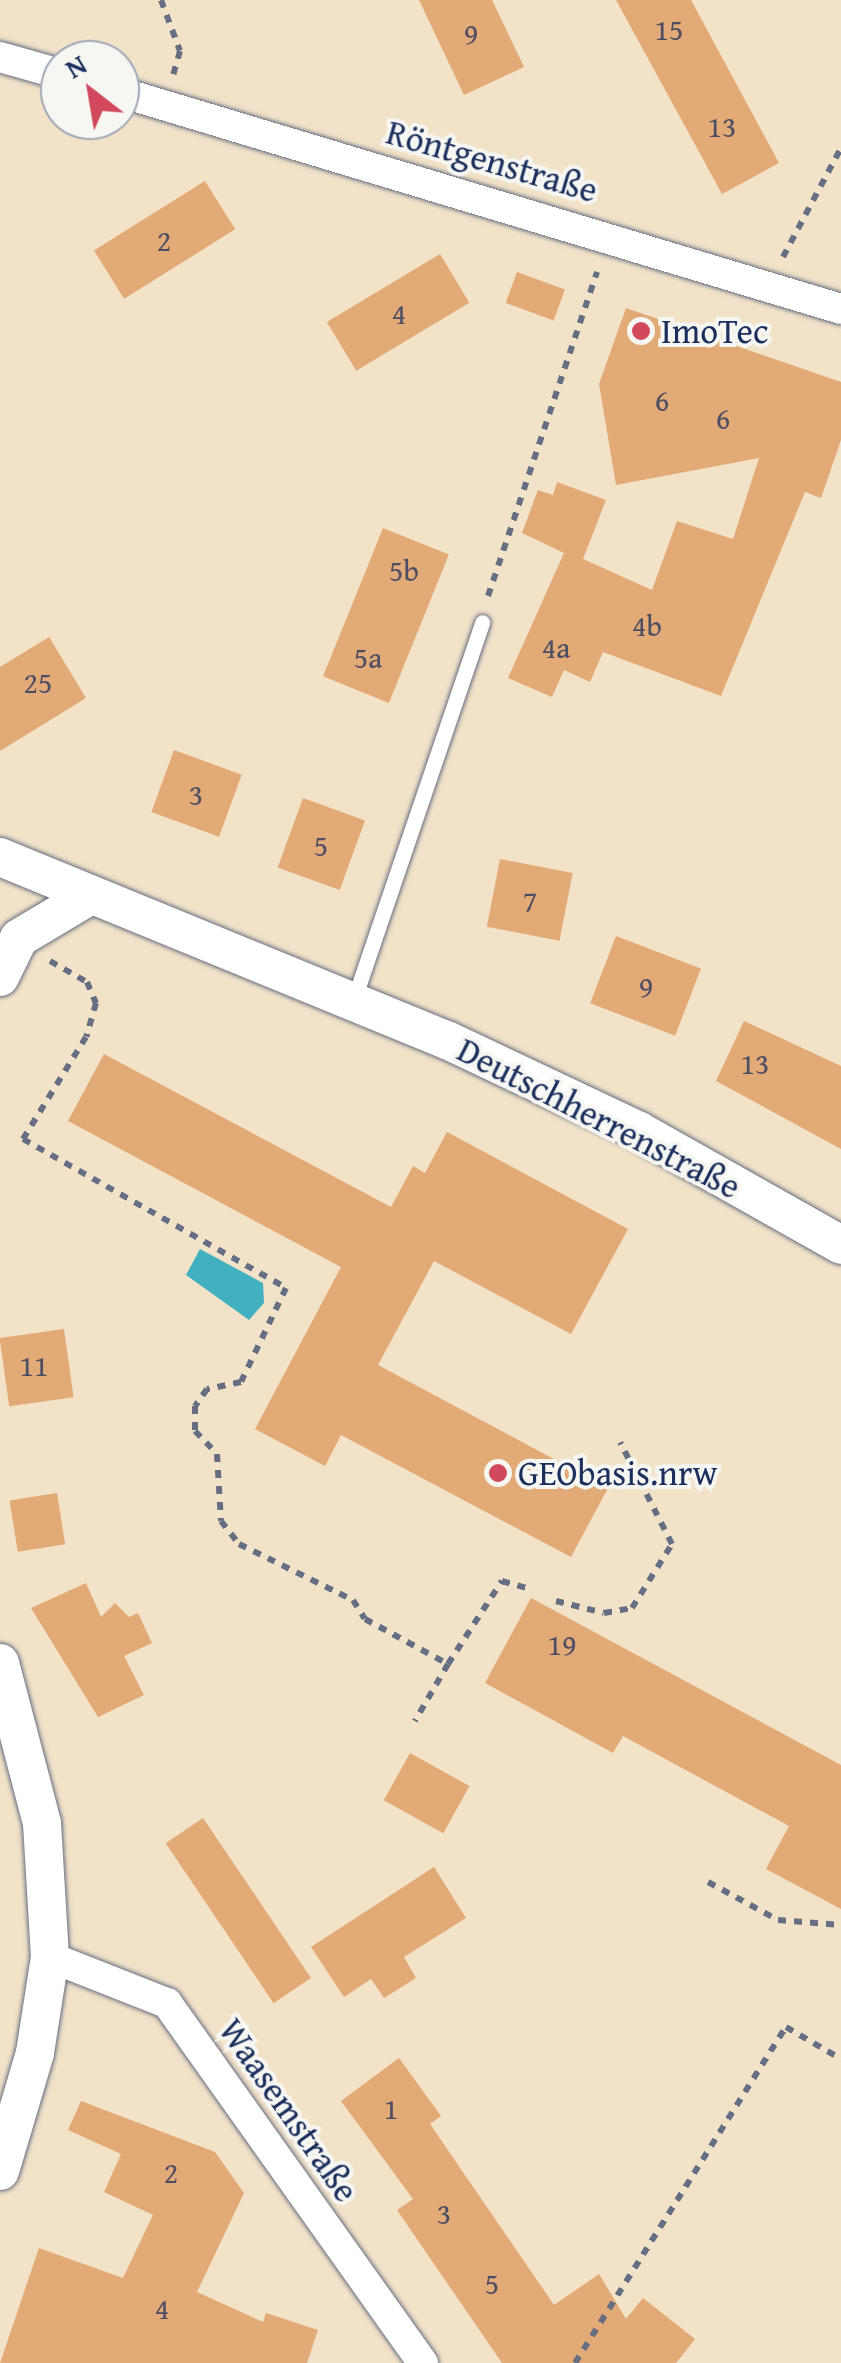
<!DOCTYPE html>
<meta charset="utf-8">
<style>
body{margin:0}
#map{position:relative;width:841px;height:2363px;overflow:hidden;background:#f2e2c8;font-family:"Gentium Book Plus",serif}
div>[style]{position:absolute}
.water>*{inset:0;background:#43b0c0}
.building>*{inset:0;background:#e1aa77;transform-origin:0 0}
.path>*{height:6px;margin-top:-3px;transform-origin:0;background:repeating-linear-gradient(90deg,#666e83 0 8px,transparent 0 16px)}
.roads{filter:drop-shadow(0 0 2px #666e83) drop-shadow(0 0 2px #666e83)}
.service>*{height:15px;margin:-7.5px;padding:0 7.5px;transform-origin:7.5px;border-radius:7.5px;background:#fff}
.minor>*{height:30px;margin:-15px;padding:0 15px;transform-origin:15px;border-radius:15px;background:#fff}
.tertiary>*{height:38px;margin:-19px;padding:0 19px;transform-origin:19px;border-radius:19px;background:#fff}
.dots>*{width:28px;height:28px;translate:-50% -50%;box-sizing:border-box;border:5px solid #f6f6f2;border-radius:50%}
span{translate:-50% -50%;white-space:nowrap;text-align:center;line-height:1.15;-webkit-text-stroke:8px #f6f6f2;paint-order:stroke}
.number-label{font-size:30px;color:#4c4e64}
.number-label span{-webkit-text-stroke-width:0}
.street-label{font-size:35px;color:#1b2f5e}
.poi-label{font-size:35px;color:#1b2f5e}
.left{translate:0 -50%;text-align:left}
.north{position:absolute;left:40px;top:40px;width:100px;height:100px;box-sizing:border-box;background:#f6f6f2;border:2px solid #9ea6b7;border-radius:50%;rotate:329deg;font-size:28px;font-weight:700;line-height:40px;text-align:center;color:#1b2f5e}
.north::after{content:'';display:block;margin:auto;width:35px;height:45px;background:#d1495b;clip-path:polygon(50% 0,100% 100%,50% 72%,0 100%)}
</style>
<div id="map">
<div class="water">
<i style="clip-path:polygon(200px 1249px,263px 1283px,264px 1303px,249px 1320px,186px 1275px)"></i>
</div>
<div class="building">
<i style="clip-path:polygon(419px 0,492px 0,524px 67px,464px 95px)"></i>
<i style="clip-path:polygon(616px 0,691px 0,779px 163px,722px 194px)"></i>
<i style="left:205px;top:181px;width:57px;height:131px;rotate:58deg"></i>
<i style="left:440px;top:254px;width:57px;height:132px;rotate:59deg"></i>
<i style="left:517px;top:272px;width:51px;height:33px;rotate:20deg"></i>
<i style="clip-path:polygon(626px 308px,841px 382px,841px 440px,821px 498px,805px 492px,721px 696px,603px 652px,590px 682px,564px 670px,552px 697px,508px 678px,564px 553px,522px 533px,538px 490px,553px 495px,557px 482px,606px 500px,583px 559px,652px 590px,677px 521px,733px 539px,759px 458px,616px 485px,599px 384px)"></i>
<i style="left:383px;top:528px;width:71px;height:160px;rotate:22deg"></i>
<i style="clip-path:polygon(49px 637px,86px 698px,0 751px,0 667px)"></i>
<i style="left:174px;top:750px;width:72px;height:66px;rotate:20deg"></i>
<i style="left:303px;top:798px;width:66px;height:74px;rotate:20deg"></i>
<i style="left:500px;top:859px;width:74px;height:69px;rotate:11deg"></i>
<i style="left:616px;top:936px;width:91px;height:72px;rotate:21deg"></i>
<i style="clip-path:polygon(744px 1021px,841px 1066px,841px 1149px,716px 1081px)"></i>
<i style="clip-path:polygon(104px 1054px,391px 1207px,413px 1166px,425px 1173px,447px 1132px,628px 1229px,571px 1334px,434px 1261px,378px 1365px,608px 1488px,571px 1557px,341px 1435px,325px 1466px,255px 1429px,341px 1267px,68px 1121px)"></i>
<i style="left:64px;top:1329px;width:69px;height:65px;rotate:82deg"></i>
<i style="left:57px;top:1493px;width:52px;height:48px;rotate:81deg"></i>
<i style="clip-path:polygon(86px 1583px,101px 1617px,115px 1603px,129px 1617px,138px 1613px,152px 1643px,124px 1656px,144px 1695px,98px 1717px,31px 1608px)"></i>
<i style="clip-path:polygon(531px 1598px,841px 1765px,841px 1909px,766px 1869px,789px 1826px,623px 1736px,613px 1753px,485px 1683px)"></i>
<i style="left:410px;top:1753px;width:68px;height:54px;rotate:29deg"></i>
<i style="left:203px;top:1818px;width:193px;height:45px;rotate:56deg"></i>
<i style="clip-path:polygon(434px 1867px,466px 1918px,404px 1957px,416px 1978px,384px 1998px,371px 1979px,344px 1997px,311px 1947px)"></i>
<i style="clip-path:polygon(399px 2058px,441px 2116px,430px 2124px,554px 2305px,599px 2274px,626px 2319px,643px 2298px,695px 2339px,676px 2363px,502px 2363px,397px 2210px,413px 2199px,341px 2101px)"></i>
<i style="clip-path:polygon(81px 2101px,215px 2152px,244px 2193px,197px 2292px,263px 2322px,266px 2313px,318px 2330px,307px 2363px,0 2363px,39px 2248px,123px 2278px,153px 2215px,104px 2192px,121px 2154px,68px 2130px)"></i>
</div>
<div class="path">
<i style="left:161px;top:0;width:54px;rotate:69.6deg"></i>
<i style="left:180px;top:51px;width:25px;rotate:106deg"></i>
<i style="left:783px;top:257px;width:123px;rotate:-62deg"></i>
<i style="left:488px;top:596px;width:342px;rotate:-71.4deg"></i>
<i style="left:50px;top:961px;width:43px;rotate:29.6deg"></i>
<i style="left:87px;top:982px;width:23px;rotate:67deg"></i>
<i style="left:96px;top:1003px;width:35px;rotate:106deg"></i>
<i style="left:86px;top:1037px;width:120px;rotate:121.7deg"></i>
<i style="left:23px;top:1139px;width:302px;rotate:29.5deg"></i>
<i style="left:286px;top:1288px;width:104px;rotate:115.6deg"></i>
<i style="left:241px;top:1382px;width:35px;rotate:168deg"></i>
<i style="left:207px;top:1389px;width:21px;rotate:125deg"></i>
<i style="left:195px;top:1406px;width:25px;rotate:90deg"></i>
<i style="left:195px;top:1431px;width:32px;rotate:46deg"></i>
<i style="left:217px;top:1454px;width:67px;rotate:86.6deg"></i>
<i style="left:221px;top:1521px;width:29px;rotate:52deg"></i>
<i style="left:239px;top:1544px;width:127px;rotate:26.2deg"></i>
<i style="left:353px;top:1600px;width:22px;rotate:58deg"></i>
<i style="left:365px;top:1619px;width:94px;rotate:28.5deg"></i>
<i style="left:448px;top:1664px;width:66px;rotate:120.1deg"></i>
<i style="left:556px;top:1601px;width:49px;rotate:14deg"></i>
<i style="left:604px;top:1613px;width:28px;rotate:-10deg"></i>
<i style="left:632px;top:1608px;width:75px;rotate:-58deg"></i>
<i style="left:672px;top:1544px;width:114px;rotate:-117deg"></i>
<i style="left:448px;top:1664px;width:99px;rotate:-57deg"></i>
<i style="left:502px;top:1581px;width:26px;rotate:16deg"></i>
<i style="left:708px;top:1882px;width:80px;rotate:28.5deg"></i>
<i style="left:778px;top:1920px;width:63px;rotate:4.5deg"></i>
<i style="left:575px;top:2363px;width:397px;rotate:-57.9deg"></i>
<i style="left:786px;top:2027px;width:64px;rotate:30.2deg"></i>
</div>
<div class="roads">
<div class="service">
<i style="left:354px;top:999px;width:398px;rotate:-71.2deg"></i>
</div>
<div class="minor">
<i style="left:0;top:57px;width:62px;rotate:15.8deg"></i>
<i style="left:120px;top:92px;width:753px;rotate:16.75deg"></i>
<i style="left:50px;top:1957px;width:126px;rotate:21.5deg"></i>
<i style="left:167px;top:2003px;width:442px;rotate:54.6deg"></i>
</div>
<div class="tertiary">
<i style="left:0;top:857px;width:485px;rotate:22.3deg"></i>
<i style="left:449px;top:1041px;width:210px;rotate:25.3deg"></i>
<i style="left:639px;top:1131px;width:232px;rotate:29.4deg"></i>
<i style="left:0;top:977px;width:43px;rotate:-64deg"></i>
<i style="left:19px;top:938px;width:84px;rotate:-30.8deg"></i>
<i style="left:0;top:1663px;width:165px;rotate:75.3deg"></i>
<i style="left:42px;top:1823px;width:134px;rotate:86.6deg"></i>
<i style="left:50px;top:1957px;width:97px;rotate:98.9deg"></i>
<i style="left:35px;top:2053px;width:123px;rotate:106.5deg"></i>
</div>
</div>
<div class="dots">
<i style="left:641px;top:331px;background:#d1495b"></i>
<i style="left:498px;top:1473px;background:#d1495b"></i>
</div>
<div class="number-label">
<span style="left:669px;top:29px">15</span>
<span style="left:471px;top:33px">9</span>
<span style="left:722px;top:126px">13</span>
<span style="left:164px;top:240px">2</span>
<span style="left:399px;top:313px">4</span>
<span style="left:662px;top:400px">6</span>
<span style="left:723px;top:418px">6</span>
<span style="left:404px;top:570px">5b</span>
<span style="left:647px;top:625px">4b</span>
<span style="left:556px;top:647px">4a</span>
<span style="left:368px;top:657px">5a</span>
<span style="left:38px;top:682px">25</span>
<span style="left:196px;top:794px">3</span>
<span style="left:321px;top:845px">5</span>
<span style="left:530px;top:900px">7</span>
<span style="left:646px;top:986px">9</span>
<span style="left:755px;top:1063px">13</span>
<span style="left:34px;top:1365px">11</span>
<span style="left:562px;top:1644px">19</span>
<span style="left:391px;top:2108px">1</span>
<span style="left:171px;top:2172px">2</span>
<span style="left:444px;top:2213px">3</span>
<span style="left:492px;top:2283px">5</span>
<span style="left:162px;top:2308px">4</span>
</div>
<div class="street-label">
<span style="left:492px;top:161px;rotate:16deg">Röntgenstraße</span>
<span style="left:599px;top:1118px;rotate:27deg">Deutschherrenstraße</span>
<span style="left:289px;top:2110px;rotate:55deg">Waasemstraße</span>
</div>
<div class="poi-label">
<span class="left" style="left:661px;top:331px">ImoTec</span>
<span class="left" style="left:518px;top:1473px">GEObasis.nrw</span>
</div>
<div class="north">N</div>
</div>
